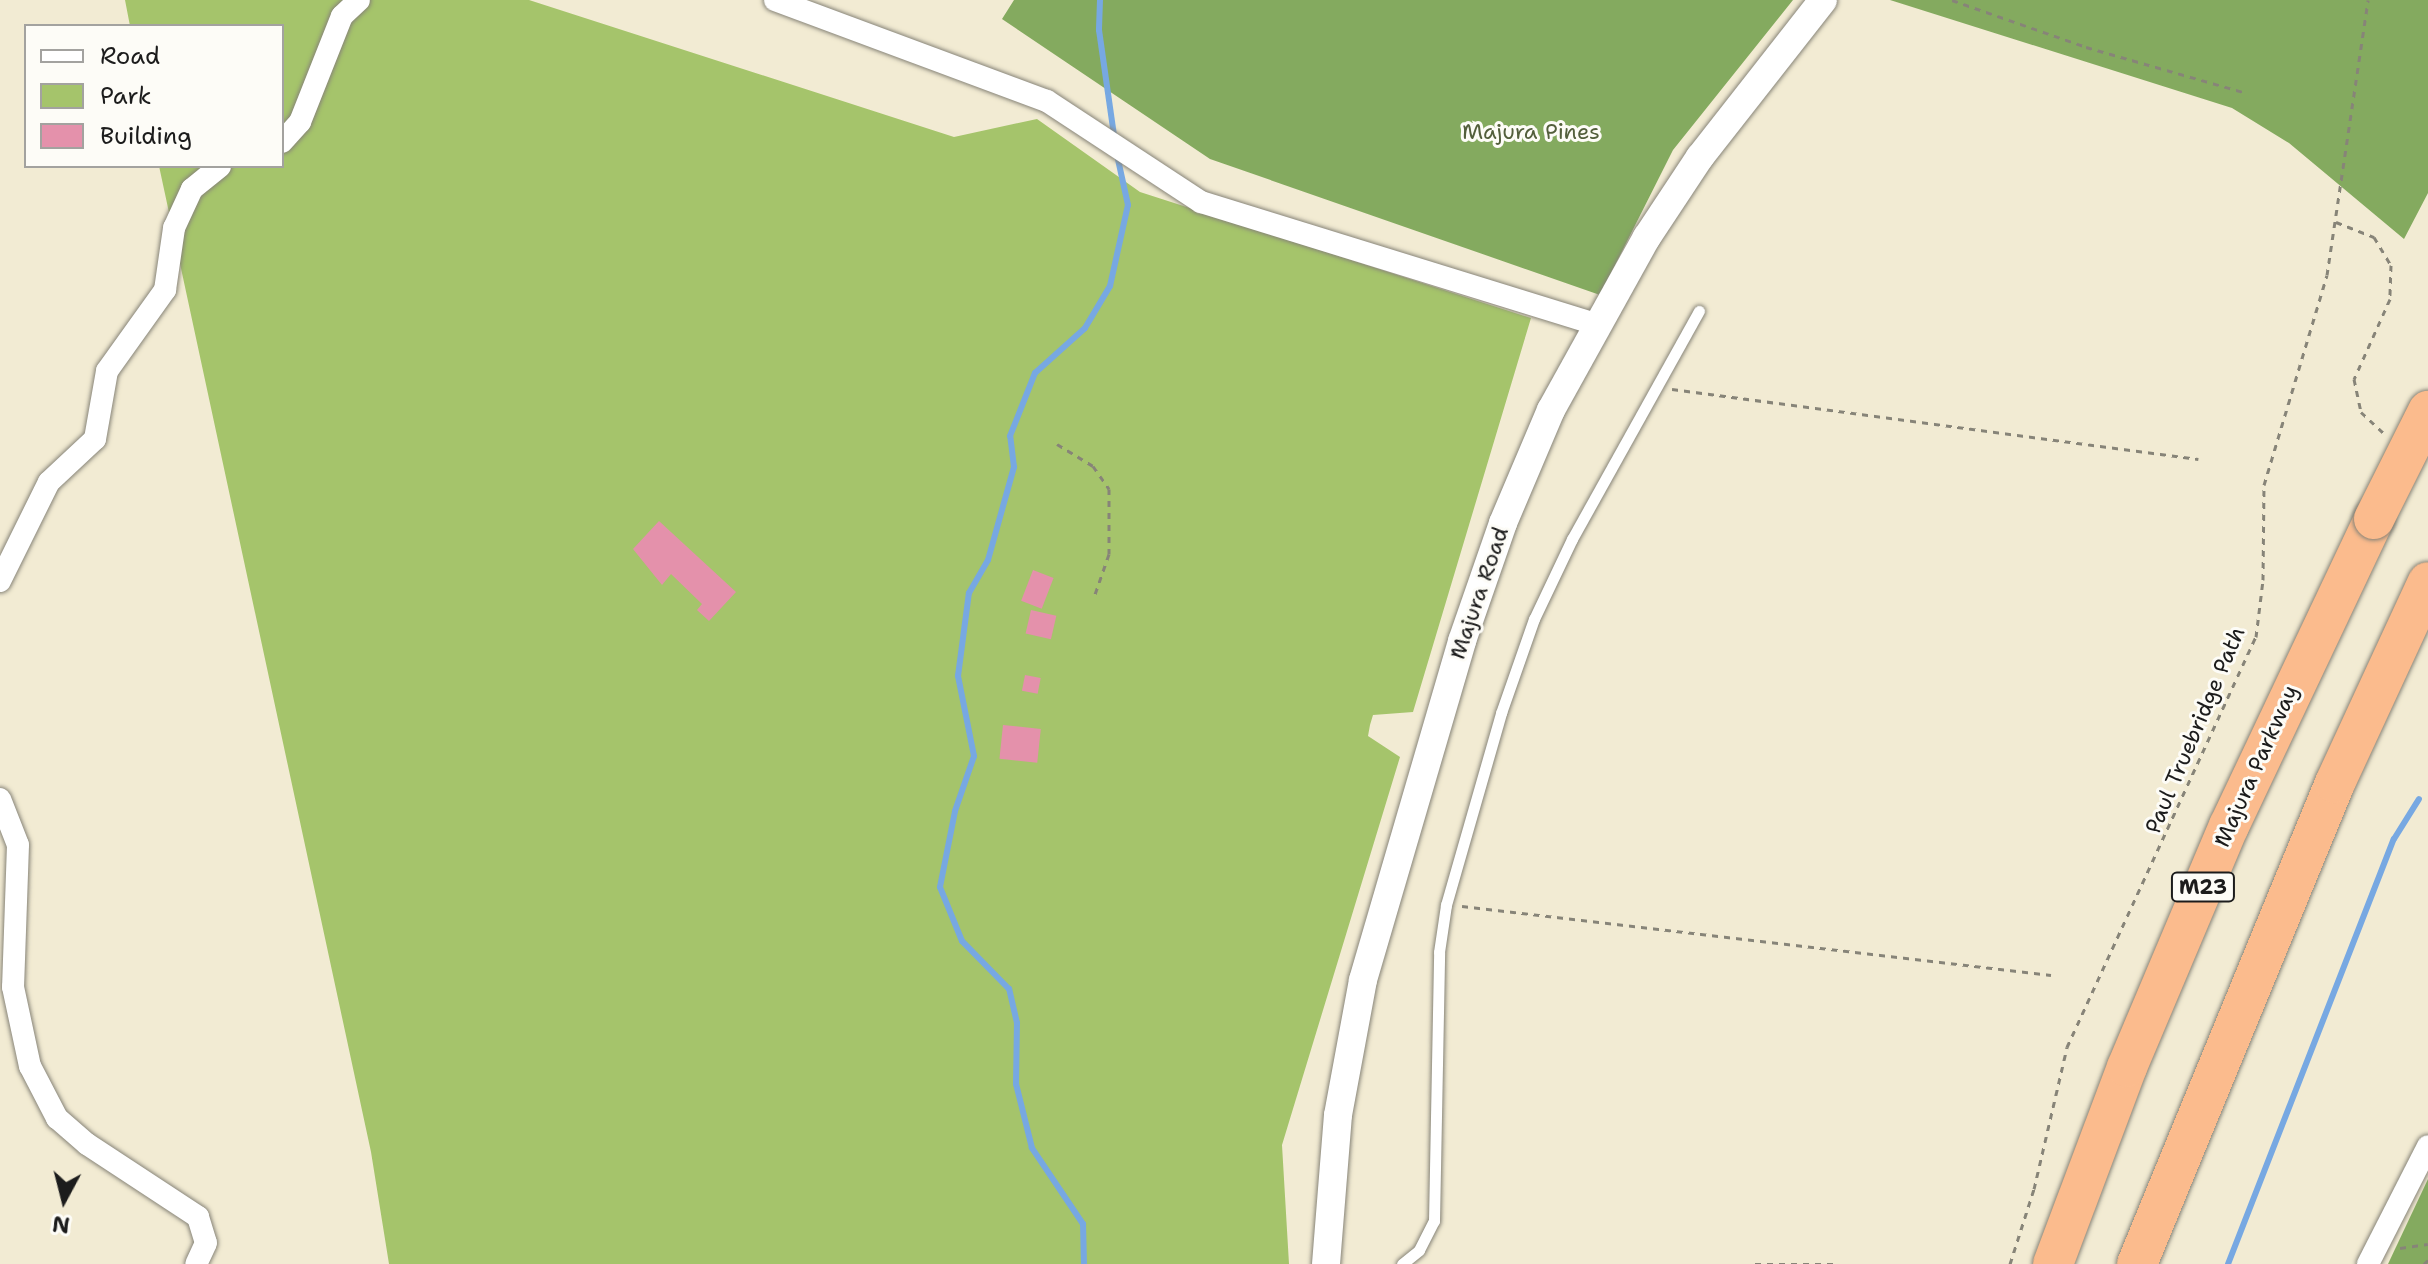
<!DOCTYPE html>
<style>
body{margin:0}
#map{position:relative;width:2428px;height:1264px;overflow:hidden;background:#f2ebd3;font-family:"Shantell Sans",sans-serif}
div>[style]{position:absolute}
.green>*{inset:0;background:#a5c46b}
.forest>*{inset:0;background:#84aa5f}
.stream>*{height:6px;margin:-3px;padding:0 3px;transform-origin:3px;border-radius:3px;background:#77a8e2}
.building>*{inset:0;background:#e491ab;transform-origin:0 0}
.path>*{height:3px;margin-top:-1.5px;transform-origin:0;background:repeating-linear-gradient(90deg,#878478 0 6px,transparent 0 12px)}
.roads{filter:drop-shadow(0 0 2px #878478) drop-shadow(0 0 2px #878478)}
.service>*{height:11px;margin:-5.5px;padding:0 5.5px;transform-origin:5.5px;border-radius:5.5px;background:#fff}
.minor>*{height:22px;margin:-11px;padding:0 11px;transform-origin:11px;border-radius:11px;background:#fff}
.tertiary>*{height:28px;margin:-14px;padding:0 14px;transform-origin:14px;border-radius:14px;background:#fff}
.motorway>*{height:40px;margin:-20px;padding:0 20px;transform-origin:20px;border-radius:20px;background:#fbbb8d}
.bridges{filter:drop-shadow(0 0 2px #878478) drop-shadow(0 0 2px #878478)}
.motorway-bridge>*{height:40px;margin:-20px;padding:0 20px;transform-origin:20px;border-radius:20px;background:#fbbb8d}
span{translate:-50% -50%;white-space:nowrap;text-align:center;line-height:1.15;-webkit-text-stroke:6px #fdfcf7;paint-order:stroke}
.shield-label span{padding:2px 6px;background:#fdfcf7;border:2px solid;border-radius:6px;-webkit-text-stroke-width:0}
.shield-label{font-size:20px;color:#1c1c1c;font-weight:700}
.park-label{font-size:22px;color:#535f3c}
.street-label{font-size:22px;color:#1c1c1c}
.legend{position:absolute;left:24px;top:24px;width:260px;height:144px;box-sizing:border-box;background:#fdfcf7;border:2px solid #a3a29f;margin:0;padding:10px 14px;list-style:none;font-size:24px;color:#1c1c1c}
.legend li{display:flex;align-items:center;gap:16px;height:40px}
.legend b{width:40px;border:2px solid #a3a29f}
.north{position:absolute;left:24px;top:1160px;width:80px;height:80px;-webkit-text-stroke:6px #fdfcf7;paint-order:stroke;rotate:187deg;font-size:22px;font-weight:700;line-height:32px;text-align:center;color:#1c1c1c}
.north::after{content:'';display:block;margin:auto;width:28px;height:36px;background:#1c1c1c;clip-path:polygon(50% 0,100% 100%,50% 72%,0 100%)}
</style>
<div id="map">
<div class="green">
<i style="clip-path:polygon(125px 0,529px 0,954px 137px,1037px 119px,1140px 192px,1531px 318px,1413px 712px,1373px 715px,1370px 725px,1368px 736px,1400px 757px,1282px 1145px,1289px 1264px,389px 1264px,371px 1152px,159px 166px,282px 166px,282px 26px,130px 26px)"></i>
</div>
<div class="forest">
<i style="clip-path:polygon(1014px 0,1793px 0,1673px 150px,1600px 295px,1210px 159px,1002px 19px)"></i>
<i style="clip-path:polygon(1890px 0,2428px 0,2428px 193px,2404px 239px,2289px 143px,2232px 108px)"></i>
<i style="clip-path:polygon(2428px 1179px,2428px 1264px,2388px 1264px)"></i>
</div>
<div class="stream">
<i style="left:1100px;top:0;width:30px;rotate:92deg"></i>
<i style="left:1099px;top:30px;width:107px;rotate:81.9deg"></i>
<i style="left:1084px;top:1264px;width:40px;rotate:-91.4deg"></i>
<i style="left:1083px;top:1224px;width:92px;rotate:-123.9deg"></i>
<i style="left:1032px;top:1148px;width:66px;rotate:-104deg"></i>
<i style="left:1016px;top:1084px;width:61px;rotate:-89.1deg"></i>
<i style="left:1017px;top:1023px;width:35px;rotate:-103deg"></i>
<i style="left:1009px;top:989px;width:67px;rotate:-134.4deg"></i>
<i style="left:962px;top:941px;width:58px;rotate:-112.2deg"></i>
<i style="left:940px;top:887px;width:77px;rotate:-78.8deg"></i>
<i style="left:955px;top:811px;width:58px;rotate:-70.9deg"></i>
<i style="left:974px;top:756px;width:82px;rotate:-101.3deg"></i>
<i style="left:958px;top:676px;width:84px;rotate:-82.5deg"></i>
<i style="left:969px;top:593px;width:38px;rotate:-60deg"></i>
<i style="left:988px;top:560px;width:97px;rotate:-74.4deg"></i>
<i style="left:1014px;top:467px;width:31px;rotate:-97deg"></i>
<i style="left:1010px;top:436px;width:68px;rotate:-68.4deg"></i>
<i style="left:1035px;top:373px;width:67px;rotate:-42deg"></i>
<i style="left:1085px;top:328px;width:49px;rotate:-59.2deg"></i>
<i style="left:1110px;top:286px;width:83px;rotate:-77.5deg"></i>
<i style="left:1128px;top:205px;width:51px;rotate:-102.4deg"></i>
<i style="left:2228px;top:1264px;width:456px;rotate:-68.7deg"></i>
<i style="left:2394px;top:839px;width:47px;rotate:-58deg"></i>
</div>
<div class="building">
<i style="clip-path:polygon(659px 521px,736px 592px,709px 621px,697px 610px,702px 604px,671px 574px,662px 585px,633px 549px)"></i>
<i style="left:1033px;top:570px;width:22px;height:33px;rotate:21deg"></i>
<i style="left:1031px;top:610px;width:26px;height:24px;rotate:13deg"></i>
<i style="left:1025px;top:675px;width:16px;height:16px;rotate:11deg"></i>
<i style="left:1003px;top:725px;width:38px;height:34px;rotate:6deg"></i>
</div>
<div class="path">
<i style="left:1952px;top:0;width:142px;rotate:19.3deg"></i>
<i style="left:2086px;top:47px;width:163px;rotate:16deg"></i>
<i style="left:2336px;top:222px;width:41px;rotate:21.5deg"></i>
<i style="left:2374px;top:237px;width:33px;rotate:59deg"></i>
<i style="left:2391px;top:265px;width:34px;rotate:92deg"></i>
<i style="left:2390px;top:299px;width:88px;rotate:114.2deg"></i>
<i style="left:2354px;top:379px;width:34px;rotate:78deg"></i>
<i style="left:2361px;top:412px;width:34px;rotate:43deg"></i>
<i style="left:1672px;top:389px;width:531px;rotate:7.58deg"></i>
<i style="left:1057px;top:444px;width:42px;rotate:31.4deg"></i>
<i style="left:1093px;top:466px;width:28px;rotate:55deg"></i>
<i style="left:1109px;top:489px;width:65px;rotate:90deg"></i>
<i style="left:1109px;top:554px;width:46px;rotate:109.2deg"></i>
<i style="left:1462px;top:906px;width:593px;rotate:6.68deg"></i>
<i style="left:2400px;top:1248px;width:28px;rotate:-8deg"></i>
<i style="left:1755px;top:1264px;width:83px"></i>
<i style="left:2010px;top:1264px;width:79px;rotate:-72.3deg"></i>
<i style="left:2034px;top:1189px;width:146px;rotate:-76.9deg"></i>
<i style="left:2067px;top:1047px;width:451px;rotate:-65.3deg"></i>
<i style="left:2256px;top:637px;width:57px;rotate:-83deg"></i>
<i style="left:2263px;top:580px;width:95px;rotate:-89.4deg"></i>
<i style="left:2264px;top:485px;width:219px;rotate:-73.3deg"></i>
<i style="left:2327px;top:275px;width:278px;rotate:-81.5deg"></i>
<i style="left:2424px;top:1264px;width:6px;rotate:-45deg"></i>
</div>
<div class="roads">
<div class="service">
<i style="left:1402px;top:1264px;width:22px;rotate:-39deg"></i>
<i style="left:1419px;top:1250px;width:33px;rotate:-63deg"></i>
<i style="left:1434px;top:1221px;width:269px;rotate:-88.9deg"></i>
<i style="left:1439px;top:952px;width:48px;rotate:-81.5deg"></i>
<i style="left:1446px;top:905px;width:200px;rotate:-74deg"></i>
<i style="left:1501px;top:713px;width:100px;rotate:-70.7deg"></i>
<i style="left:1534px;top:619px;width:89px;rotate:-64.6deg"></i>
<i style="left:1572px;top:539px;width:261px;rotate:-60.9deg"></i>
</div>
<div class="minor">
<i style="left:775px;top:0;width:290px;rotate:20.4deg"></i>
<i style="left:1047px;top:101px;width:184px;rotate:33.3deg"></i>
<i style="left:1201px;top:202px;width:412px;rotate:17.2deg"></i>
<i style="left:282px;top:142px;width:27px;rotate:-48deg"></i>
<i style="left:300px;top:122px;width:114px;rotate:-68.4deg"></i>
<i style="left:342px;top:16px;width:23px;rotate:-43deg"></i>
<i style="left:0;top:581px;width:110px;rotate:-63.7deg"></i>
<i style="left:49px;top:482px;width:63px;rotate:-43.1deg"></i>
<i style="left:95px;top:439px;width:69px;rotate:-80deg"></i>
<i style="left:107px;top:371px;width:100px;rotate:-54.4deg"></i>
<i style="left:165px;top:290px;width:63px;rotate:-81.7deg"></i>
<i style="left:174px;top:228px;width:43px;rotate:-65.2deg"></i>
<i style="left:192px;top:189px;width:36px;rotate:-39deg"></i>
<i style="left:0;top:799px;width:49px;rotate:68.6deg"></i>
<i style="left:18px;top:845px;width:142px;rotate:92deg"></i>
<i style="left:13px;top:987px;width:81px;rotate:77.9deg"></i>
<i style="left:30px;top:1066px;width:59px;rotate:62.6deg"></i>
<i style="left:57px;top:1118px;width:40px;rotate:41deg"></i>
<i style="left:87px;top:1144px;width:133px;rotate:33.3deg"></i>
<i style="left:198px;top:1217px;width:27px;rotate:73deg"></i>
<i style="left:206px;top:1243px;width:23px;rotate:115deg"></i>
<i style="left:2368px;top:1264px;width:132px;rotate:-63deg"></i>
</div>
<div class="tertiary">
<i style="left:1326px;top:1264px;width:149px;rotate:-85.4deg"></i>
<i style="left:1338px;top:1115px;width:137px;rotate:-79.5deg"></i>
<i style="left:1363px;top:980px;width:353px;rotate:-73.7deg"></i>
<i style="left:1462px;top:641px;width:125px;rotate:-70.8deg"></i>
<i style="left:1503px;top:523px;width:123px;rotate:-67deg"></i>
<i style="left:1551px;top:410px;width:198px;rotate:-61deg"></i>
<i style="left:1647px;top:237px;width:96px;rotate:-56.5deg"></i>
<i style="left:1700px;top:157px;width:199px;rotate:-51.9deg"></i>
</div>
<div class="motorway">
<i style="left:2053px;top:1264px;width:210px;rotate:-69.4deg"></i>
<i style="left:2127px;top:1067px;width:262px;rotate:-67.1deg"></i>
<i style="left:2229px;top:826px;width:340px;rotate:-64.7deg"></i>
<i style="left:2137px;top:1264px;width:520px;rotate:-67.63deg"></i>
<i style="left:2335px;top:783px;width:221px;rotate:-65.2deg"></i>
</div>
</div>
<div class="bridges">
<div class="motorway-bridge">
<i style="left:2374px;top:519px;width:121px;rotate:-63.4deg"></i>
</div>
</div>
<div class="shield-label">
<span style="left:2203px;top:887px">M23</span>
</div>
<div class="park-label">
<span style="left:1531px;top:132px">Majura Pines</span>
</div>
<div class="street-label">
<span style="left:1479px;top:593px;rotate:-71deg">Majura Road</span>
<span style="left:2195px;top:730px;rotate:-67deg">Paul Truebridge Path</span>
<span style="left:2256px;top:766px;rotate:-66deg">Majura Parkway</span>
</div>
<ul class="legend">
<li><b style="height:10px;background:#fff"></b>Road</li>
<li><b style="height:22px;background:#a5c46b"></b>Park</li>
<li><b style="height:22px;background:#e491ab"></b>Building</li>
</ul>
<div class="north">N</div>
</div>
